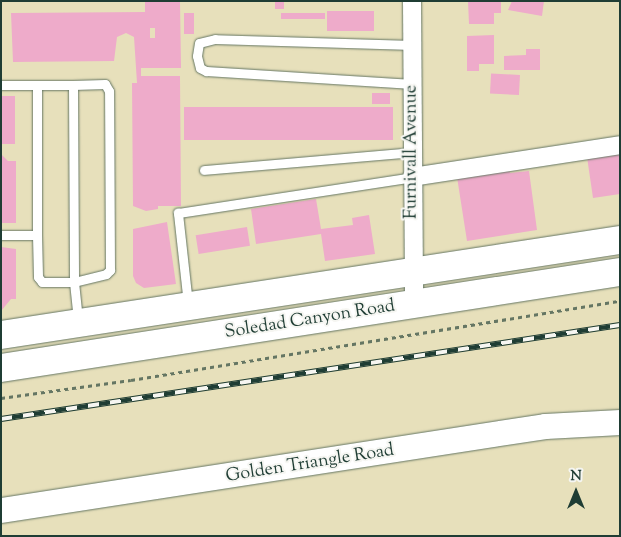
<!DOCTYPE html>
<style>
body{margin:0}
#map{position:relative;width:621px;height:537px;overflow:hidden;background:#e7e0bb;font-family:"Sorts Mill Goudy",serif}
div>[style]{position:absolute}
.building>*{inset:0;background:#eeabca;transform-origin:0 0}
.path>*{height:2.5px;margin-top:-1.25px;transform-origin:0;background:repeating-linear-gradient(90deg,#657663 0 4px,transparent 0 8px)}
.roads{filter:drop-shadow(0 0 1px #657663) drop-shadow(0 0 1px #657663)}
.lane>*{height:9px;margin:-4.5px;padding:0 4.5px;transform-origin:4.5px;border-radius:4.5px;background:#fff}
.street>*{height:18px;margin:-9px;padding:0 9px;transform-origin:9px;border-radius:9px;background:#fff}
.secondary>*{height:25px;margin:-12.5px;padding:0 12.5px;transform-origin:12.5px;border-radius:12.5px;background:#fff}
.primary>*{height:28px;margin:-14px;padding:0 14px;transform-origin:14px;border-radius:14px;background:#fff}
.rail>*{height:5.5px;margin-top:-2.75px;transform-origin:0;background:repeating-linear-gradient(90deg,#f6f6f2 0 11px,#1f3d34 0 22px);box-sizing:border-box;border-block:1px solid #1f3d34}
span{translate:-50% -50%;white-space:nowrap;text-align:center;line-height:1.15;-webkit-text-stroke:4px #f6f6f2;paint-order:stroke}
.street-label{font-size:18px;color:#1f3d34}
.frame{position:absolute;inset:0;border:2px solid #1f3d34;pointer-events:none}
.north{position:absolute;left:551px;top:467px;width:50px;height:50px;-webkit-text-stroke:4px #f6f6f2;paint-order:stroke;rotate:0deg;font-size:14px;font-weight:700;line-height:20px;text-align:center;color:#1f3d34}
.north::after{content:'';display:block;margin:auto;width:18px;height:22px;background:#1f3d34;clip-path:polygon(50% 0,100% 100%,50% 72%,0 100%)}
</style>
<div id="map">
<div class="building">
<i style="clip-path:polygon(evenodd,145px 1px,180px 1px,181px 68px,141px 68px,141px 76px,180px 76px,181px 206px,158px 206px,158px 209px,146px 211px,133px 206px,132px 83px,137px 83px,134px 37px,126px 33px,117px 37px,114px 61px,13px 62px,11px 13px,145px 12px,145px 1px,150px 28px,155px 28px,155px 38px,150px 38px,150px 28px)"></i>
<i style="left:275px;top:1px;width:9px;height:8px"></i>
<i style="clip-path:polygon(468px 1px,501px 1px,501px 13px,494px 13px,494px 24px,469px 24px)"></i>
<i style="clip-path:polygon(512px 1px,544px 1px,542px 16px,508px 10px)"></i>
<i style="left:327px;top:11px;width:47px;height:20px"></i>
<i style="left:184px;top:13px;width:10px;height:21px"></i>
<i style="left:281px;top:13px;width:44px;height:6px"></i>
<i style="clip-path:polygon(494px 35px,494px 64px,479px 64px,479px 71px,467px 71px,467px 36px)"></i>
<i style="clip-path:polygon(526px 49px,540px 49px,540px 70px,504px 70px,504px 56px,526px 55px)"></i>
<i style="left:520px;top:75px;width:20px;height:29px;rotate:93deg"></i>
<i style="left:372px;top:93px;width:18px;height:11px"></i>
<i style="left:1px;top:96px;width:14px;height:48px"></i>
<i style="left:393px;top:107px;width:33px;height:209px;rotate:90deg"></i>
<i style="clip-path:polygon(620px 152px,620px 194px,593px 198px,587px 157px)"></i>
<i style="clip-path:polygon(1px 154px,8px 161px,16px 161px,16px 223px,1px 223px)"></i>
<i style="clip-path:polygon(509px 169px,510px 173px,529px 171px,537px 230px,467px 241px,457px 177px)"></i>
<i style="clip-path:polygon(316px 199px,321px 229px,353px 225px,352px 218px,369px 215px,375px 254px,325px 261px,321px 234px,256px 244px,251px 209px)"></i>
<i style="clip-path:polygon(167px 222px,176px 284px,144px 288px,136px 283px,133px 276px,133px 229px)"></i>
<i style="left:247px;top:227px;width:19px;height:52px;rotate:81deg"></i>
<i style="clip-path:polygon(1px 247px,16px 249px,16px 299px,11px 299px,1px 311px)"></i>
</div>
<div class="path">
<i style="left:1px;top:398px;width:131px;rotate:-7.9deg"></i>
<i style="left:131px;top:380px;width:495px;rotate:-9.2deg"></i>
</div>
<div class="roads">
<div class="lane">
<i style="left:413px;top:45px;width:198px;rotate:-178.3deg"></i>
<i style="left:215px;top:39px;width:16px;rotate:166deg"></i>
<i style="left:199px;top:43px;width:13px;rotate:99deg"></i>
<i style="left:197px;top:56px;width:12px;rotate:76deg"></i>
<i style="left:200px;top:68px;width:7px;rotate:27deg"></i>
<i style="left:206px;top:71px;width:207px;rotate:3.6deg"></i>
<i style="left:1px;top:85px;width:72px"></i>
<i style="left:73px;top:85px;width:197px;rotate:89.7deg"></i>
<i style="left:74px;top:282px;width:39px;rotate:84deg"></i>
<i style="left:204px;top:170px;width:209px;rotate:-4.9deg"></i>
<i style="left:1px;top:235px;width:36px"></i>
<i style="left:37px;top:235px;width:150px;rotate:-90deg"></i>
<i style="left:37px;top:235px;width:42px;rotate:88.6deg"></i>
<i style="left:38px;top:277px;width:6px;rotate:51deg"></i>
<i style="left:42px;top:282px;width:32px"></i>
<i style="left:74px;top:282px;width:33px;rotate:-14deg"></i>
<i style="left:106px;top:274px;width:6px;rotate:-45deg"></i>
<i style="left:110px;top:270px;width:179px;rotate:-90.3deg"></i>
<i style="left:109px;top:91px;width:8px;rotate:-120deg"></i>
<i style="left:105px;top:84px;width:32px;rotate:178deg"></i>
<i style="left:188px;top:304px;width:92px;rotate:-96.3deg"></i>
<i style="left:178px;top:213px;width:237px;rotate:-8.7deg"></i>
</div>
<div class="street">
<i style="left:412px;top:1px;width:302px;rotate:89.6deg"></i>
<i style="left:412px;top:177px;width:210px;rotate:-8.7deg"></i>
</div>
<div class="secondary">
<i style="left:1px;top:510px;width:550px;rotate:-8.78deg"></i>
<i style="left:545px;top:426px;width:75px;rotate:-3.1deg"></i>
</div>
<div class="primary">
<i style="left:1px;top:335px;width:626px;rotate:-8.73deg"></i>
<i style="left:1px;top:368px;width:626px;rotate:-8.82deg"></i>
</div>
</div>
<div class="rail">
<i style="left:1px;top:419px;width:626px;rotate:-8.63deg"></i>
</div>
<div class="street-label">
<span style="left:412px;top:152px;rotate:-90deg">Furnivall Avenue</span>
<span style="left:310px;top:320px;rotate:-9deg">Soledad Canyon Road</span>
<span style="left:310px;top:464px;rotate:-9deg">Golden Triangle Road</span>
</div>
<div class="frame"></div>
<div class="north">N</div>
</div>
